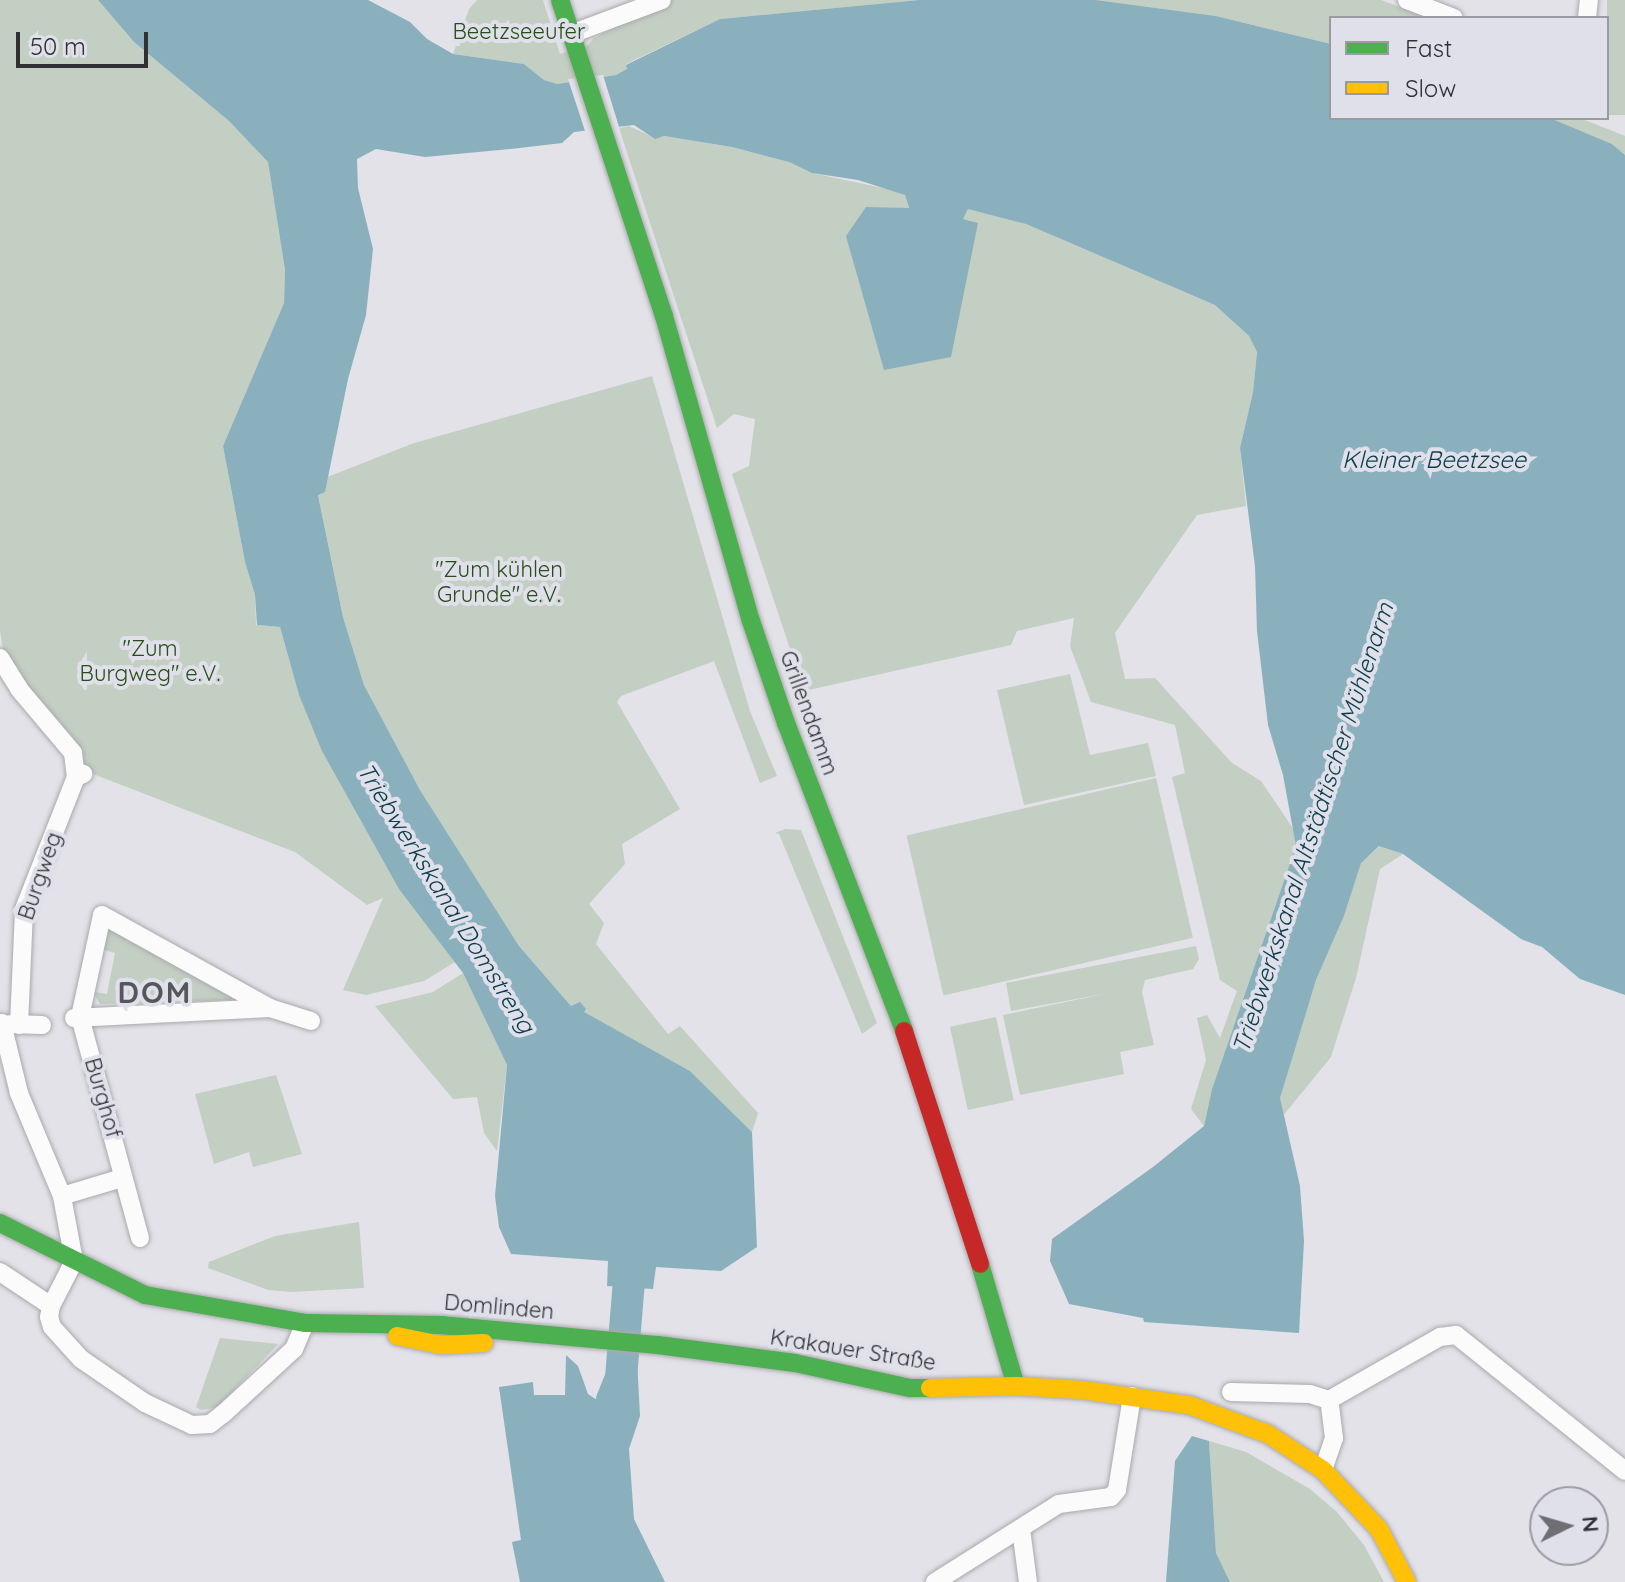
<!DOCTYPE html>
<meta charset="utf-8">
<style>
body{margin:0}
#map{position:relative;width:1625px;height:1582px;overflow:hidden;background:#e2e2e8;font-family:Quicksand,sans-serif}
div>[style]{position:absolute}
.green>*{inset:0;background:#c3cfc2;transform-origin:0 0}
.water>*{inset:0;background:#8ab0be}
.pier>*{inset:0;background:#e2e2e8}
.river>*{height:32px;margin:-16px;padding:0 16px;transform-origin:16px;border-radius:16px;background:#8ab0be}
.roads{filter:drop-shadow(0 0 2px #a9a9ad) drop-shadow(0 0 2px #a9a9ad)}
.street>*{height:18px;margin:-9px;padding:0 9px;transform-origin:9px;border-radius:9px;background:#fbfbfc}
.fast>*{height:18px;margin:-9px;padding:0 9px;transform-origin:9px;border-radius:9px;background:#4caf50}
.slow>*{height:18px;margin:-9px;padding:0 9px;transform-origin:9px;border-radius:9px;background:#ffc107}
.jam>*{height:18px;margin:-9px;padding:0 9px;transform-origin:9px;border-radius:9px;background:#c62828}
span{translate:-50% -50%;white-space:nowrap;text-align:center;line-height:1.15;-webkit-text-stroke:8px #e0e0ea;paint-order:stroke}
.park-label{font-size:22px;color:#284e17}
.street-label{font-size:22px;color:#313134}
.water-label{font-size:24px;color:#0b3d4c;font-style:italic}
.district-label{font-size:30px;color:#56565e;font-weight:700;letter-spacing:2px}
.legend{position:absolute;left:1329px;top:16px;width:280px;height:104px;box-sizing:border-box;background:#e0e0ea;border:2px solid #9a9aa1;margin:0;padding:10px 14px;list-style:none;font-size:24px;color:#313134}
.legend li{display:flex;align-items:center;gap:16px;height:40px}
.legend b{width:40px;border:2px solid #9a9aa1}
.north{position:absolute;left:1529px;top:1486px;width:80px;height:80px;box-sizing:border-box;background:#e0e0ea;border:2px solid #9a9aa1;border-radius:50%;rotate:85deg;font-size:22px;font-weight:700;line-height:32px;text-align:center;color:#313134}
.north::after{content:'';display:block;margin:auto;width:28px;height:36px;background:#6f6f73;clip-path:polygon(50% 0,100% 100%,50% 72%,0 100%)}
.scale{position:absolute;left:16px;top:32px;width:132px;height:36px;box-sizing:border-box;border:4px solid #313134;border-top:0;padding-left:10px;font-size:24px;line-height:28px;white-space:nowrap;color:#313134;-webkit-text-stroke:6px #e0e0ea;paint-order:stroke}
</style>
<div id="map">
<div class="green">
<i style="clip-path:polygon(0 0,98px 0,134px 42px,229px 121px,268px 162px,285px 270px,284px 303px,223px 446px,245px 562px,255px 595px,256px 625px,280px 627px,299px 695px,431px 928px,455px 962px,424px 981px,366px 995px,343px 990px,383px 898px,367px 905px,295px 852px,88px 772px,78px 750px,4px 655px,0 631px)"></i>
<i style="clip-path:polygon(477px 0,543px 0,560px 54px,587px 46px,593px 39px,664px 0,919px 0,720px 19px,626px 64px,627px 69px,616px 75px,557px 84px,544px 80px,524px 64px,453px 54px,469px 9px)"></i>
<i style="clip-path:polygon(1096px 0,1381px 0,1429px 18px,1331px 18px,1331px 44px,1216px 16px)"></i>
<i style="left:1607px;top:0;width:18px;height:115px"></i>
<i style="clip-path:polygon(1550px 118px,1580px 118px,1625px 136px,1625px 155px,1612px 144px)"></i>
<i style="clip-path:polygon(629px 126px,655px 138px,664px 136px,732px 147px,789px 162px,812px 173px,892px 190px,905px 195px,909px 209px,978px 223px,962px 219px,968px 209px,978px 210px,1026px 224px,1215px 305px,1249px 336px,1257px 351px,1253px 392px,1240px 448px,1246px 506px,1197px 515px,1115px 633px,1125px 679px,1155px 678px,1232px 763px,1261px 781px,1294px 830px,1296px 846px,1212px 1089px,1204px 1126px,1191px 1109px,1206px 1060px,1197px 1018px,1207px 1015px,1220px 1038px,1237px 991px,1220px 980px,1172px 777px,1185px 773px,1175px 725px,1091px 702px,1070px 646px,1074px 618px,1017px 631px,1011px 645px,804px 691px,732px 474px,749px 466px,755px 419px,734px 414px,717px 428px,619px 128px)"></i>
<i style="clip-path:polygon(652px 376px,750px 711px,777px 776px,760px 783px,714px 661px,621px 696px,617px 702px,680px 809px,622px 844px,625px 864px,589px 904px,604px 923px,596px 944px,668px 1034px,680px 1026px,758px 1113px,752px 1132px,690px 1071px,571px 1006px,519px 946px,420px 790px,364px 685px,343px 617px,318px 494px,325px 491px,325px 478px,414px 443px)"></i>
<i style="clip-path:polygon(1070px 674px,1090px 755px,1148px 743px,1156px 776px,1024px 805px,997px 690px)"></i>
<i style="left:1156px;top:778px;width:164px;height:256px;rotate:77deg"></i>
<i style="clip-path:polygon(785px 829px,801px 830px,877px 1023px,862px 1034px,779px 834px,775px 833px)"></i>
<i style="clip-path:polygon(1380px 846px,1403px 854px,1380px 869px,1356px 978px,1331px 1057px,1282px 1117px,1280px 1098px,1285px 1076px,1316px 980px,1344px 916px,1361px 862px)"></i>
<i style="clip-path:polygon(106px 927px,167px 961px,171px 956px,234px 995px,230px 1000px,100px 1004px,93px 992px,107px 994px,115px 953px,101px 949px)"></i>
<i style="clip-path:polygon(1196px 946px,1199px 959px,1193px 969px,1145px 980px,1142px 992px,1154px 1045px,1120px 1052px,1124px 1074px,1020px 1095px,1003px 1015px,1109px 993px,1011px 1011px,1006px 983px)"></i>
<i style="clip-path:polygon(463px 973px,507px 1065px,497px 1151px,484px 1133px,477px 1097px,453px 1099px,375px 1006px,433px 992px)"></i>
<i style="left:996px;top:1017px;width:85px;height:47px;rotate:78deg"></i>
<i style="clip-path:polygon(276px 1075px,302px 1154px,253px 1167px,249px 1152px,214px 1164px,195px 1094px)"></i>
<i style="clip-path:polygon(359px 1222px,364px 1288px,291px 1292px,268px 1290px,208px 1268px,209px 1262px,275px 1236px)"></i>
<i style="clip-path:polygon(220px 1338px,278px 1344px,218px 1407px,201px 1410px,196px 1407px)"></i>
<i style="clip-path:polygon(1209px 1441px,1246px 1452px,1310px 1489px,1337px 1512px,1364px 1545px,1384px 1582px,1230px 1582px,1216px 1553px)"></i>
</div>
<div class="water">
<i style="clip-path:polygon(98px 0,368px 0,410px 22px,427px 39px,453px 54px,524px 64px,544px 80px,557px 84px,616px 75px,627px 69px,626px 65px,720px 19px,919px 0,1096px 0,1216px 16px,1331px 44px,1331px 118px,1550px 118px,1612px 144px,1625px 155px,1625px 995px,1580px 979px,1542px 947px,1521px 939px,1403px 854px,1379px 846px,1361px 863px,1344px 916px,1316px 980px,1280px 1098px,1300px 1186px,1304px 1241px,1299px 1333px,1144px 1322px,1143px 1318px,1069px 1304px,1050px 1261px,1052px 1239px,1153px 1167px,1204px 1126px,1212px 1089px,1296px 846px,1283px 775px,1268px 725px,1257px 631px,1255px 566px,1240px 448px,1253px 392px,1257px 352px,1249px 336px,1215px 305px,1026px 224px,968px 209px,963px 219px,978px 223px,951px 357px,884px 370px,846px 236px,866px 207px,909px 208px,905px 195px,858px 180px,812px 173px,789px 162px,732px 147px,664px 136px,655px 139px,634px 125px,574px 132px,562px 143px,511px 149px,425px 157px,376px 149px,357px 159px,358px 188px,373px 249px,366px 315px,348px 379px,325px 492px,318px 495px,343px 617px,364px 685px,420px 790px,519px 946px,571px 1006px,580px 1002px,586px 1009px,584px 1012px,690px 1071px,752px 1132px,757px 1247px,721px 1271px,656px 1267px,653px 1289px,607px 1286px,608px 1261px,511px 1254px,499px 1227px,495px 1196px,507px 1065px,463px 973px,399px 889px,322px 751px,299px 695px,280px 627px,257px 625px,255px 595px,245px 562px,223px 446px,284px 303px,285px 270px,268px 162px,229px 121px,134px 42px)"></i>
<i style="clip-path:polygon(566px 1355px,578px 1366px,588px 1394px,597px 1400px,606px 1394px,612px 1357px,637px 1359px,640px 1416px,629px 1449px,634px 1519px,665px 1582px,520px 1582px,512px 1542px,521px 1540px,499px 1387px,533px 1382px,534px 1395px,565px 1395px)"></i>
<i style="clip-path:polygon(1192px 1436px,1209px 1441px,1216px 1553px,1230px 1582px,1166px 1582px,1175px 1461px)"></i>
</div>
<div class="pier">
<i style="clip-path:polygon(603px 75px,620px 130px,586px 134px,568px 79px)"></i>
</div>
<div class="river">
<i style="left:612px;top:1400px;width:24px;rotate:-68deg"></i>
<i style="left:621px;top:1378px;width:134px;rotate:-85.3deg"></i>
</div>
<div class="roads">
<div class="street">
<i style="left:1407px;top:0;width:50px;rotate:21deg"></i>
<i style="left:1587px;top:18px;width:18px;rotate:-84deg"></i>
<i style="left:571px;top:34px;width:97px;rotate:-20.5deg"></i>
<i style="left:0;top:658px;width:36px;rotate:58deg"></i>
<i style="left:19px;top:689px;width:84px;rotate:49.8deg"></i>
<i style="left:73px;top:753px;width:24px;rotate:83deg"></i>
<i style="left:74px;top:1018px;width:196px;rotate:-2.9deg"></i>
<i style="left:270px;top:1008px;width:43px;rotate:17.6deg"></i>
<i style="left:11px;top:1024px;width:31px;rotate:2deg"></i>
<i style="left:19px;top:1025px;width:116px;rotate:-87.5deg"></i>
<i style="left:24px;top:909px;width:142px;rotate:-68.5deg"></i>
<i style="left:76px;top:777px;width:8px;rotate:-23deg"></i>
<i style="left:62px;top:1196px;width:63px;rotate:-16.7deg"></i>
<i style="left:140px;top:1238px;width:229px;rotate:-105.2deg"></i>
<i style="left:80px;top:1017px;width:104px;rotate:-77.8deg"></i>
<i style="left:102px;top:915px;width:192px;rotate:29deg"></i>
<i style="left:0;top:1272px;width:61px;rotate:33.7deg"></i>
<i style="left:51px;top:1306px;width:51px;rotate:-62.9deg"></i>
<i style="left:74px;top:1261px;width:66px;rotate:-100.5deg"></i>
<i style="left:62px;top:1196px;width:112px;rotate:-112.7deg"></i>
<i style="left:19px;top:1093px;width:72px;rotate:-103.7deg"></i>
<i style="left:51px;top:1306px;width:11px;rotate:100deg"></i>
<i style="left:49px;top:1317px;width:10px;rotate:73deg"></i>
<i style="left:52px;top:1327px;width:43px;rotate:47.8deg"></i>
<i style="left:81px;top:1359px;width:78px;rotate:34.5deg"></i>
<i style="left:145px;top:1403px;width:52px;rotate:25.1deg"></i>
<i style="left:192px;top:1425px;width:18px;rotate:-3deg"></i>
<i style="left:210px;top:1424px;width:16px;rotate:-38deg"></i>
<i style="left:223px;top:1414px;width:96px;rotate:-42.5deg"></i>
<i style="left:294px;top:1349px;width:28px;rotate:-67deg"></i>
<i style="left:1231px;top:1392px;width:79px;rotate:1.5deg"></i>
<i style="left:1310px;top:1394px;width:20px;rotate:18deg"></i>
<i style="left:1329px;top:1400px;width:128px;rotate:-29.6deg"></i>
<i style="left:1440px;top:1337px;width:16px;rotate:-7deg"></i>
<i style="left:1456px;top:1335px;width:217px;rotate:38.8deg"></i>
<i style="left:1323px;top:1470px;width:34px;rotate:-71deg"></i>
<i style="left:1334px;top:1438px;width:38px;rotate:-97deg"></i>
<i style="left:1021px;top:1529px;width:53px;rotate:82.5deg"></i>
<i style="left:935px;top:1582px;width:146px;rotate:-32.2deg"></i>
<i style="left:1059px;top:1504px;width:52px;rotate:-7.7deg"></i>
<i style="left:1111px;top:1497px;width:9px;rotate:-49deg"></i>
<i style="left:1117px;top:1490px;width:95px;rotate:-80.9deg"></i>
</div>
<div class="fast">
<i style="left:560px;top:0;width:333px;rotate:71.8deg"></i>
<i style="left:664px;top:316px;width:317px;rotate:74.1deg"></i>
<i style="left:751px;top:621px;width:108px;rotate:71.1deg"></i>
<i style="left:786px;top:723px;width:330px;rotate:69deg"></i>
<i style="left:0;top:1223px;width:162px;rotate:26.4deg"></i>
<i style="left:145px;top:1295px;width:162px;rotate:9.9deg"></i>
<i style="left:305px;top:1323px;width:136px;rotate:0.8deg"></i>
<i style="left:441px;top:1325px;width:218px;rotate:5.3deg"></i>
<i style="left:658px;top:1345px;width:138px;rotate:7.5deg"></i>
<i style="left:795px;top:1363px;width:118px;rotate:12.3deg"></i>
<i style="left:910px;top:1388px;width:20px"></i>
<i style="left:980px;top:1264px;width:127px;rotate:73.6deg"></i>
</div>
<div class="slow">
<i style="left:397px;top:1336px;width:45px;rotate:11.6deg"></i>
<i style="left:441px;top:1345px;width:43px;rotate:-2.7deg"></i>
<i style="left:930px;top:1388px;width:86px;rotate:-1.3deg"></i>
<i style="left:1016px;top:1386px;width:67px;rotate:3.4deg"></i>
<i style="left:1083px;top:1390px;width:107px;rotate:8.1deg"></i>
<i style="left:1189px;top:1405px;width:84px;rotate:20.2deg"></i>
<i style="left:1268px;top:1434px;width:66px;rotate:33.2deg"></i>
<i style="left:1323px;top:1470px;width:81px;rotate:46.5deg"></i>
<i style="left:1379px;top:1529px;width:60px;rotate:62.2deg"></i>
</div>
<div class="jam">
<i style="left:904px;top:1031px;width:245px;rotate:71.9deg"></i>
</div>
</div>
<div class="park-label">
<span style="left:519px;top:32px">Beetzseeufer</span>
<span style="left:499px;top:582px">"Zum kühlen<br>Grunde" e.V.</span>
<span style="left:150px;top:661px">"Zum<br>Burgweg" e.V.</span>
</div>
<div class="street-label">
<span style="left:809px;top:713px;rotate:70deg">Grillendamm</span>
<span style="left:40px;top:876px;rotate:-71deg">Burgweg</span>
<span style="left:103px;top:1098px;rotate:74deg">Burghof</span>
<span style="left:499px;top:1307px;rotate:5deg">Domlinden</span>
<span style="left:853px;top:1350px;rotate:9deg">Krakauer Straße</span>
</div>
<div class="water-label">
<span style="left:1434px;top:460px">Kleiner Beetzsee</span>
<span style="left:1313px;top:828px;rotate:-72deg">Triebwerkskanal Altstädtischer Mühlenarm</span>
<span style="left:446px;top:898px;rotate:58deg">Triebwerkskanal Domstreng</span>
</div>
<div class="district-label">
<span style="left:155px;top:992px">DOM</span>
</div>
<ul class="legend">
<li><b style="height:10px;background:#4caf50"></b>Fast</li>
<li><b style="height:10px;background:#ffc107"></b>Slow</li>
</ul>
<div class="north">N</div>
<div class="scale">50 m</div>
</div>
